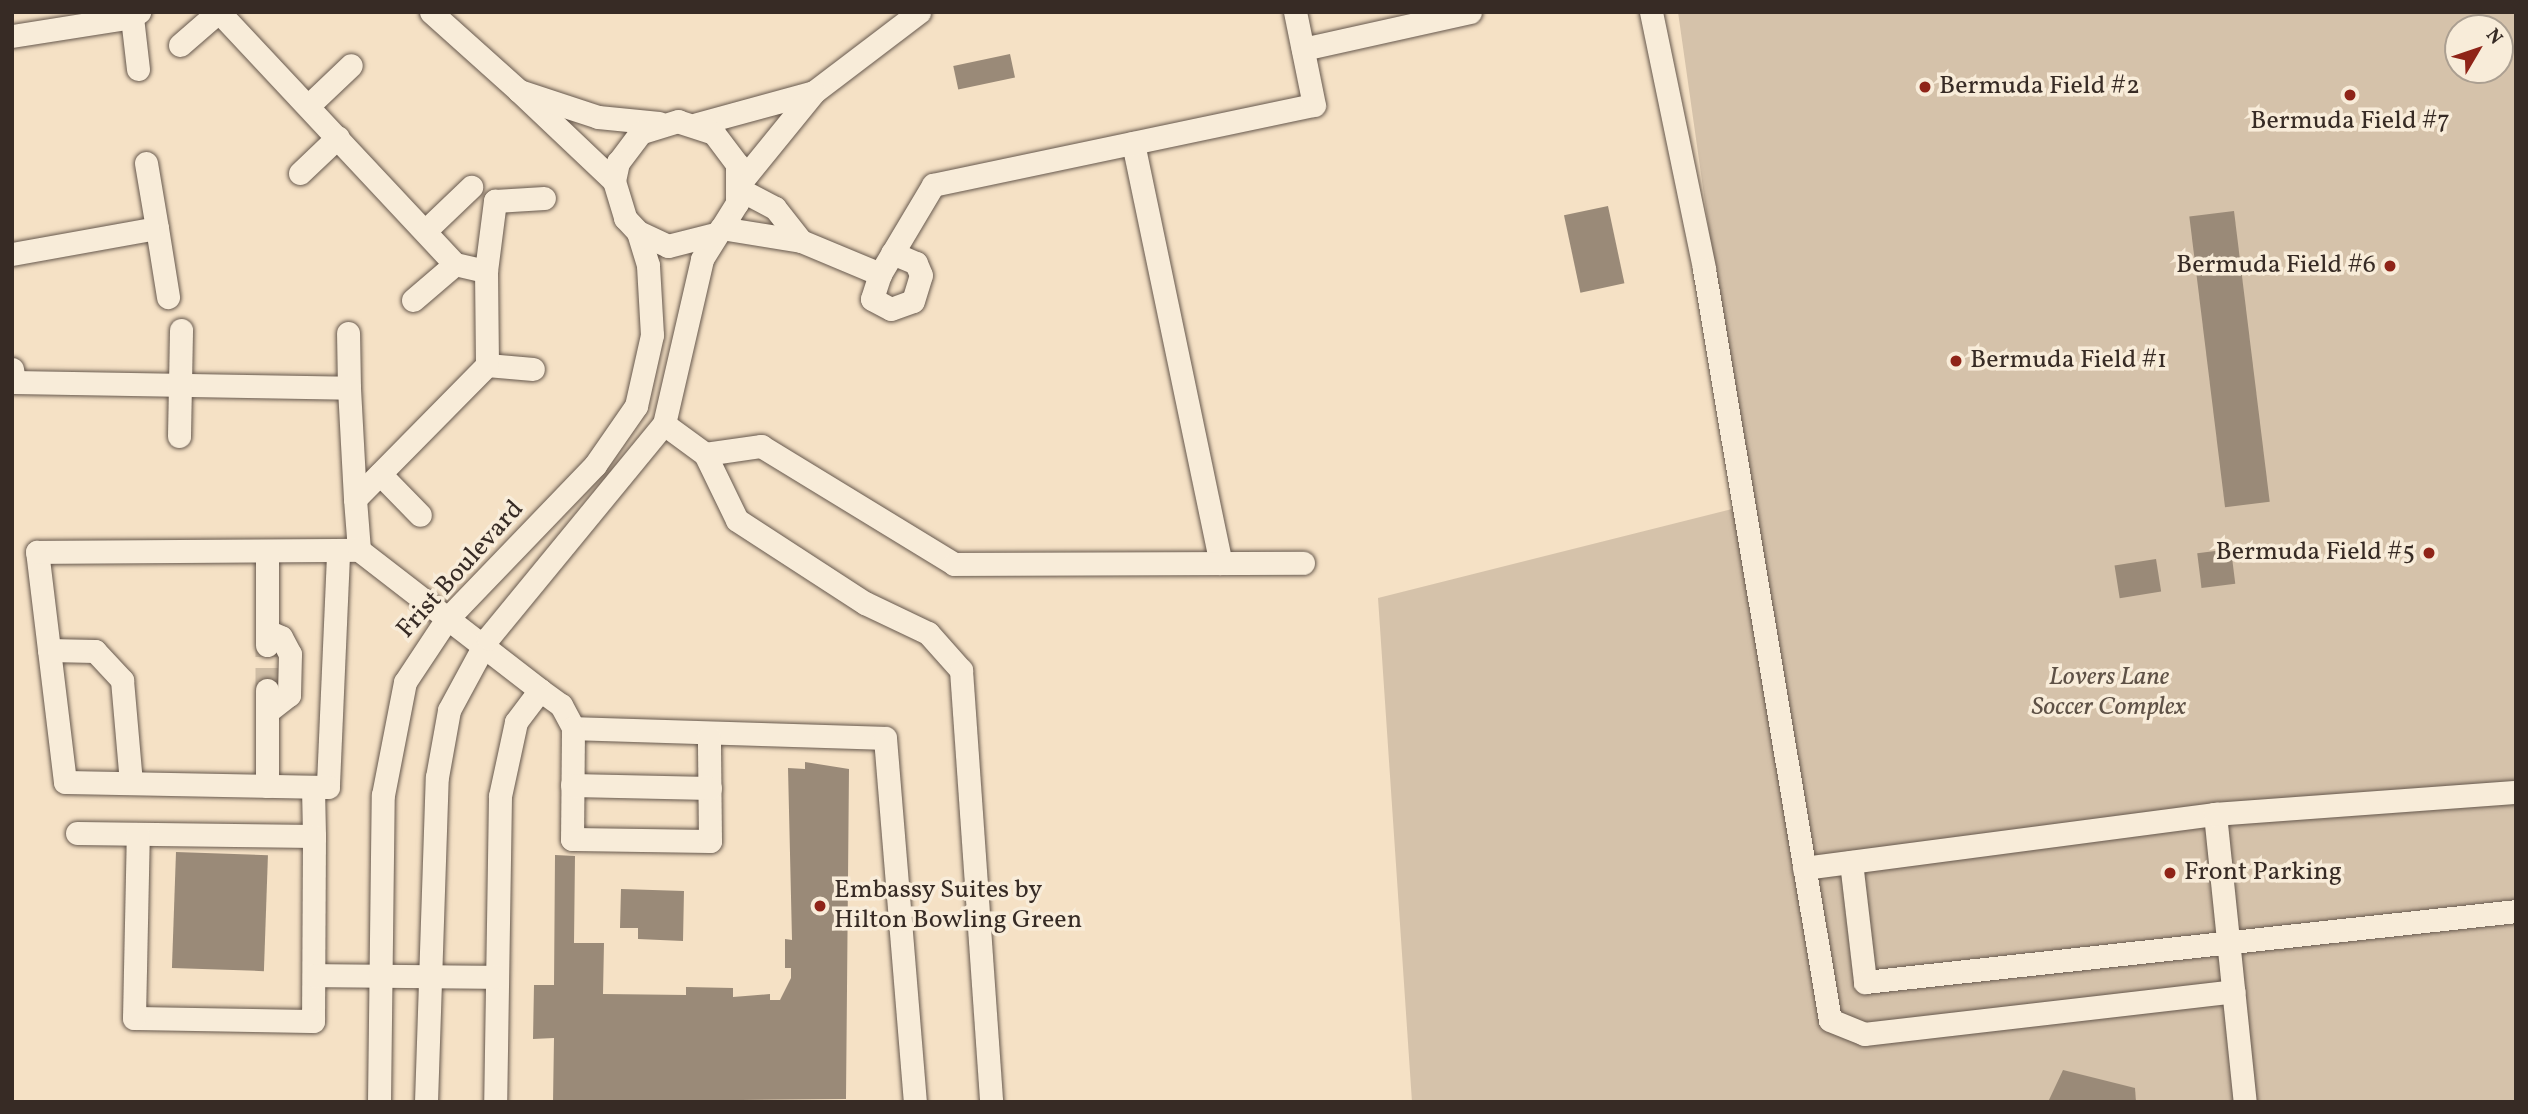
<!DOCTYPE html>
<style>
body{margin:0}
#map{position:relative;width:2528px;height:1114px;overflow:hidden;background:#f5e1c5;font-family:Vollkorn,serif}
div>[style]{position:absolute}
.green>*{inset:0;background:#d5c2aa}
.building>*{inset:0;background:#9a8a78;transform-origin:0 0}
.minor-tunnel>*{height:23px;margin-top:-11.5px;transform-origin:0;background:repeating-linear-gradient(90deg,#cfbda5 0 23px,transparent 0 34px)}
.roads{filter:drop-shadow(0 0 2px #66584d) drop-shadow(0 0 2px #66584d)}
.minor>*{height:23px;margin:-11.5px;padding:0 11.5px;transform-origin:11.5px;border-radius:11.5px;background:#f8ecd9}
.dots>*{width:19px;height:19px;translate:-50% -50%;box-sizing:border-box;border:4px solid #f8ecd9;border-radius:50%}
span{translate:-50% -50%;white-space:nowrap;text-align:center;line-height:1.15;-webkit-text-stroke:7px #f8ecd9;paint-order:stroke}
.poi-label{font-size:26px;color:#372b25}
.left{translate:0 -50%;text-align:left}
.right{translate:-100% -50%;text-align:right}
.street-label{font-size:26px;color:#372b25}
.park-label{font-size:26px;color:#5e5146;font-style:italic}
.frame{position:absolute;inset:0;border:14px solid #372b25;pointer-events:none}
.north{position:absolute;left:2444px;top:14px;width:70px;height:70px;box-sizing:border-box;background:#f8ecd9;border:2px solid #ab9f91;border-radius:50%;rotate:51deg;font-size:19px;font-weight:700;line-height:28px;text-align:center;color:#372b25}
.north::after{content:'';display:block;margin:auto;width:24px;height:32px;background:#8f2418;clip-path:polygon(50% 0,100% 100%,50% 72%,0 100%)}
</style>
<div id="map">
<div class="green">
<i style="clip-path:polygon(evenodd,1678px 12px,2516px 12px,2516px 1102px,1412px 1102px,1378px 598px,1748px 505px,1678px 12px,2458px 28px,2500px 28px,2500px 70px,2458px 70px,2458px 28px)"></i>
</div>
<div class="building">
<i style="left:1010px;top:54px;width:24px;height:58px;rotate:78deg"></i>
<i style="left:1608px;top:206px;width:79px;height:45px;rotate:78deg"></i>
<i style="left:2234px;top:211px;width:293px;height:45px;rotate:83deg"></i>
<i style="left:2231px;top:549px;width:35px;height:34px;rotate:83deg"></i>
<i style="left:2156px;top:559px;width:33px;height:42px;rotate:81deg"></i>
<i style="clip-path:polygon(805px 762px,849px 769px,846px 1099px,553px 1102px,554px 1038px,533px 1039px,534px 985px,554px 985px,555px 855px,575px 856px,574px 943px,604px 943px,603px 994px,686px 995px,686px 987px,733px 988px,733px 997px,770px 994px,770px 1000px,780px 1000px,791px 978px,791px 968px,785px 968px,785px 939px,792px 940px,788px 768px,805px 769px)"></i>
<i style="left:176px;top:852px;width:92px;height:116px;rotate:2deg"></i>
<i style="clip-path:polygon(621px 889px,684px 891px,683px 941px,638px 939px,638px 928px,620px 928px)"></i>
<i style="clip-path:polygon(2063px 1070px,2135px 1088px,2136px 1102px,2048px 1102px)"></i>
</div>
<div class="minor-tunnel">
<i style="left:267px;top:690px;width:44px;rotate:-90deg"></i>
</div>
<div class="roads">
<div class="minor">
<i style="left:219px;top:12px;width:345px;rotate:46.9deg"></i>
<i style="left:455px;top:264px;width:32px;rotate:13deg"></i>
<i style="left:486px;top:271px;width:71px;rotate:-82.7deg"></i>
<i style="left:495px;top:201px;width:49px;rotate:-3.5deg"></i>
<i style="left:431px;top:12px;width:118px;rotate:41.9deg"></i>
<i style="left:1651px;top:12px;width:262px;rotate:78.3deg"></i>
<i style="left:1704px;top:269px;width:761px;rotate:80.48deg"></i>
<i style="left:1830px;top:1020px;width:37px;rotate:22deg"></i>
<i style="left:1864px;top:1034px;width:372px;rotate:-6.6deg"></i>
<i style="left:12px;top:36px;width:121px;rotate:-9deg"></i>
<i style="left:132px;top:17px;width:5px;rotate:-101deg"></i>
<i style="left:180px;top:45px;width:50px;rotate:-41deg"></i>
<i style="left:1303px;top:49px;width:171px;rotate:-12.5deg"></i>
<i style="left:138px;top:69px;width:52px;rotate:-96.6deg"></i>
<i style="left:132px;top:17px;width:9px;rotate:-36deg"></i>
<i style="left:814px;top:92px;width:132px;rotate:-37.3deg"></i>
<i style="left:308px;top:106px;width:59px;rotate:-43.6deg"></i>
<i style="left:697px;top:124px;width:121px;rotate:-15.3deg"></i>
<i style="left:814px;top:92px;width:117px;rotate:129.1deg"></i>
<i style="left:1133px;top:143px;width:429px;rotate:78.2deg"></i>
<i style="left:146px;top:163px;width:66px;rotate:80.4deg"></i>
<i style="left:300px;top:173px;width:52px;rotate:-43.5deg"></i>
<i style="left:614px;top:181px;width:131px;rotate:-136.5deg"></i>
<i style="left:519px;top:91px;width:83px;rotate:18.2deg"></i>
<i style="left:598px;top:117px;width:61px;rotate:5.6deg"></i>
<i style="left:721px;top:228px;width:81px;rotate:9.2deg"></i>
<i style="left:801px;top:241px;width:42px;rotate:-128.2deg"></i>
<i style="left:775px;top:208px;width:41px;rotate:-152.2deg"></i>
<i style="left:425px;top:231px;width:64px;rotate:-43.7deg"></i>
<i style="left:801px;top:241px;width:86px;rotate:22.7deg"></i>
<i style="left:880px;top:274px;width:104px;rotate:-59.2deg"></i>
<i style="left:933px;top:185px;width:389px;rotate:-11.9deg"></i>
<i style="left:1314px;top:105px;width:95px;rotate:-101.5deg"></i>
<i style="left:12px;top:254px;width:147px;rotate:-10.2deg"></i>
<i style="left:157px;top:228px;width:70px;rotate:80.9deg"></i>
<i style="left:880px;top:274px;width:26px;rotate:108deg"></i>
<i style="left:872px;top:299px;width:21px;rotate:28deg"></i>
<i style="left:891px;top:309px;width:23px;rotate:-20deg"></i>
<i style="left:913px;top:301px;width:27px;rotate:-73deg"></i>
<i style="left:921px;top:275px;width:13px;rotate:-113deg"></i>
<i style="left:916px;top:263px;width:26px;rotate:-157deg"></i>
<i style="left:413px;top:300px;width:55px;rotate:-40.6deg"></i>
<i style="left:487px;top:365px;width:46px;rotate:5deg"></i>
<i style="left:12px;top:369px;width:13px;rotate:81deg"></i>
<i style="left:14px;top:382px;width:335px;rotate:1deg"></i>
<i style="left:349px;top:388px;width:55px;rotate:-91deg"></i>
<i style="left:349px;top:388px;width:111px;rotate:86.9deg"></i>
<i style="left:664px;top:424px;width:51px;rotate:36.2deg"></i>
<i style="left:705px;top:454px;width:57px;rotate:-8.1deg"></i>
<i style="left:761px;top:446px;width:226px;rotate:31.4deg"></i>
<i style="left:954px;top:564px;width:349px;rotate:-0.2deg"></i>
<i style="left:179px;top:436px;width:106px;rotate:-88.9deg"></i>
<i style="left:705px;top:454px;width:73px;rotate:64.1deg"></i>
<i style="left:737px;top:520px;width:153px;rotate:33deg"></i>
<i style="left:865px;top:603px;width:70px;rotate:25.5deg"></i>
<i style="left:928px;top:633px;width:50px;rotate:48.3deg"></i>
<i style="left:961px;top:670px;width:433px;rotate:86deg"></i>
<i style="left:380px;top:474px;width:57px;rotate:45.7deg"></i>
<i style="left:359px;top:550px;width:51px;rotate:-94.5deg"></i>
<i style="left:355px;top:499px;width:188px;rotate:-45.4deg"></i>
<i style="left:487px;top:365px;width:94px;rotate:-90.6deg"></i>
<i style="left:338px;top:555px;width:232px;rotate:92.5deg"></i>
<i style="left:328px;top:787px;width:263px;rotate:-178.9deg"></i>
<i style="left:65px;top:782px;width:232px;rotate:-96.9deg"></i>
<i style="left:37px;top:552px;width:322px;rotate:-0.4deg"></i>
<i style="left:359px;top:550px;width:229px;rotate:37.7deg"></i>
<i style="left:540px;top:690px;width:40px;rotate:127deg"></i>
<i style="left:516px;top:722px;width:76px;rotate:102.2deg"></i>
<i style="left:500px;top:796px;width:306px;rotate:90.9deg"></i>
<i style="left:267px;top:645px;width:91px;rotate:-90deg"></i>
<i style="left:49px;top:650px;width:46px;rotate:1.2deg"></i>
<i style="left:95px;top:651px;width:40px;rotate:47deg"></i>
<i style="left:122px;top:680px;width:103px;rotate:85deg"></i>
<i style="left:267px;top:690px;width:96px;rotate:90deg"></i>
<i style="left:540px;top:690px;width:26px;rotate:36deg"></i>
<i style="left:561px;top:705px;width:26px;rotate:62deg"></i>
<i style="left:573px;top:728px;width:312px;rotate:1.8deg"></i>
<i style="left:885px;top:738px;width:365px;rotate:85.3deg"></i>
<i style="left:267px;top:712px;width:28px;rotate:-38deg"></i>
<i style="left:289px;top:695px;width:41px;rotate:-88.6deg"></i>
<i style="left:290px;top:654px;width:19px;rotate:-118deg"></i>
<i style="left:281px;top:637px;width:15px;rotate:-157deg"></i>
<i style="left:573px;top:728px;width:111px;rotate:90.5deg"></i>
<i style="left:572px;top:839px;width:138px;rotate:0.8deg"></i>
<i style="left:710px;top:841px;width:104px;rotate:-90.6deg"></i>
<i style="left:572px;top:785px;width:138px;rotate:1.2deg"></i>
<i style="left:313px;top:787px;width:49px;rotate:88.8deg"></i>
<i style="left:2215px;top:814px;width:290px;rotate:84.1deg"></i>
<i style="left:77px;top:833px;width:237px;rotate:0.7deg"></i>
<i style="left:314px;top:836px;width:185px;rotate:90.3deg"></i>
<i style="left:313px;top:1021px;width:179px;rotate:-179deg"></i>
<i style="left:134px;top:1018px;width:184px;rotate:-88.8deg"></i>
<i style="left:1851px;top:862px;width:121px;rotate:83.3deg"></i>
<i style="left:1865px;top:982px;width:655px;rotate:-6.22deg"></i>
<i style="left:1804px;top:868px;width:415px;rotate:-7.5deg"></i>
<i style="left:2215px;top:814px;width:302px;rotate:-4.2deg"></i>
<i style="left:314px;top:975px;width:183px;rotate:0.6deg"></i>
<i style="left:379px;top:1102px;width:307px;rotate:-89.3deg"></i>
<i style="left:383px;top:795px;width:115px;rotate:-79deg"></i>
<i style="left:405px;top:682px;width:74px;rotate:-56.5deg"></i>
<i style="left:446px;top:620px;width:215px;rotate:-46.1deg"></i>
<i style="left:595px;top:465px;width:72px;rotate:-55.2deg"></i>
<i style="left:636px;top:406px;width:73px;rotate:-77.3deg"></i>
<i style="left:652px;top:335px;width:70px;rotate:-93.3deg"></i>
<i style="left:648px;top:265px;width:34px;rotate:-107deg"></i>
<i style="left:426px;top:1102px;width:325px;rotate:-88.1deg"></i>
<i style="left:437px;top:777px;width:68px;rotate:-79.8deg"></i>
<i style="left:449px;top:710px;width:82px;rotate:-61.6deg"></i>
<i style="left:488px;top:638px;width:277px;rotate:-50.6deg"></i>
<i style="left:664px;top:424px;width:169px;rotate:-77deg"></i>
<i style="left:702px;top:259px;width:66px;rotate:-58deg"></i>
<i style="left:737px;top:203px;width:39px;rotate:-90deg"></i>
<i style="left:737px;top:164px;width:39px;rotate:-127deg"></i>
<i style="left:714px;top:133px;width:38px;rotate:-162deg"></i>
<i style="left:678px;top:121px;width:39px;rotate:163deg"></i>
<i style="left:641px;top:132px;width:38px;rotate:127deg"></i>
<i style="left:618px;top:162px;width:19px;rotate:102deg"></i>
<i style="left:614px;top:181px;width:39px;rotate:73deg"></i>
<i style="left:625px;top:218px;width:19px;rotate:47deg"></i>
<i style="left:638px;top:232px;width:33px;rotate:25deg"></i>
<i style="left:668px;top:246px;width:49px;rotate:-14.3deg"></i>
</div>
</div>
<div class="dots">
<i style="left:1925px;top:87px;background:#8f2418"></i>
<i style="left:2350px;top:95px;background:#8f2418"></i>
<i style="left:2390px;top:266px;background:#8f2418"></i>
<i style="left:1956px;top:361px;background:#8f2418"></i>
<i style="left:2429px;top:553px;background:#8f2418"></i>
<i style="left:2170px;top:873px;background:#8f2418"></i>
<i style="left:820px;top:906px;background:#8f2418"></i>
</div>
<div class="poi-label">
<span class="left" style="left:1939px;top:87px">Bermuda Field #2</span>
<span style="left:2350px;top:122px">Bermuda Field #7</span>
<span class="right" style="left:2376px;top:266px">Bermuda Field #6</span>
<span class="left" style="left:1970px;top:361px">Bermuda Field #1</span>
<span class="right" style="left:2415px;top:553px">Bermuda Field #5</span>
<span class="left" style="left:2184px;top:873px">Front Parking</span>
<span class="left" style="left:834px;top:906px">Embassy Suites by<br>Hilton Bowling Green</span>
</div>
<div class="street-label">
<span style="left:461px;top:570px;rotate:-48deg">Frist Boulevard</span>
</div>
<div class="park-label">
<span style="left:2109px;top:693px">Lovers Lane<br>Soccer Complex</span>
</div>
<div class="frame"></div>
<div class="north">N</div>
</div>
